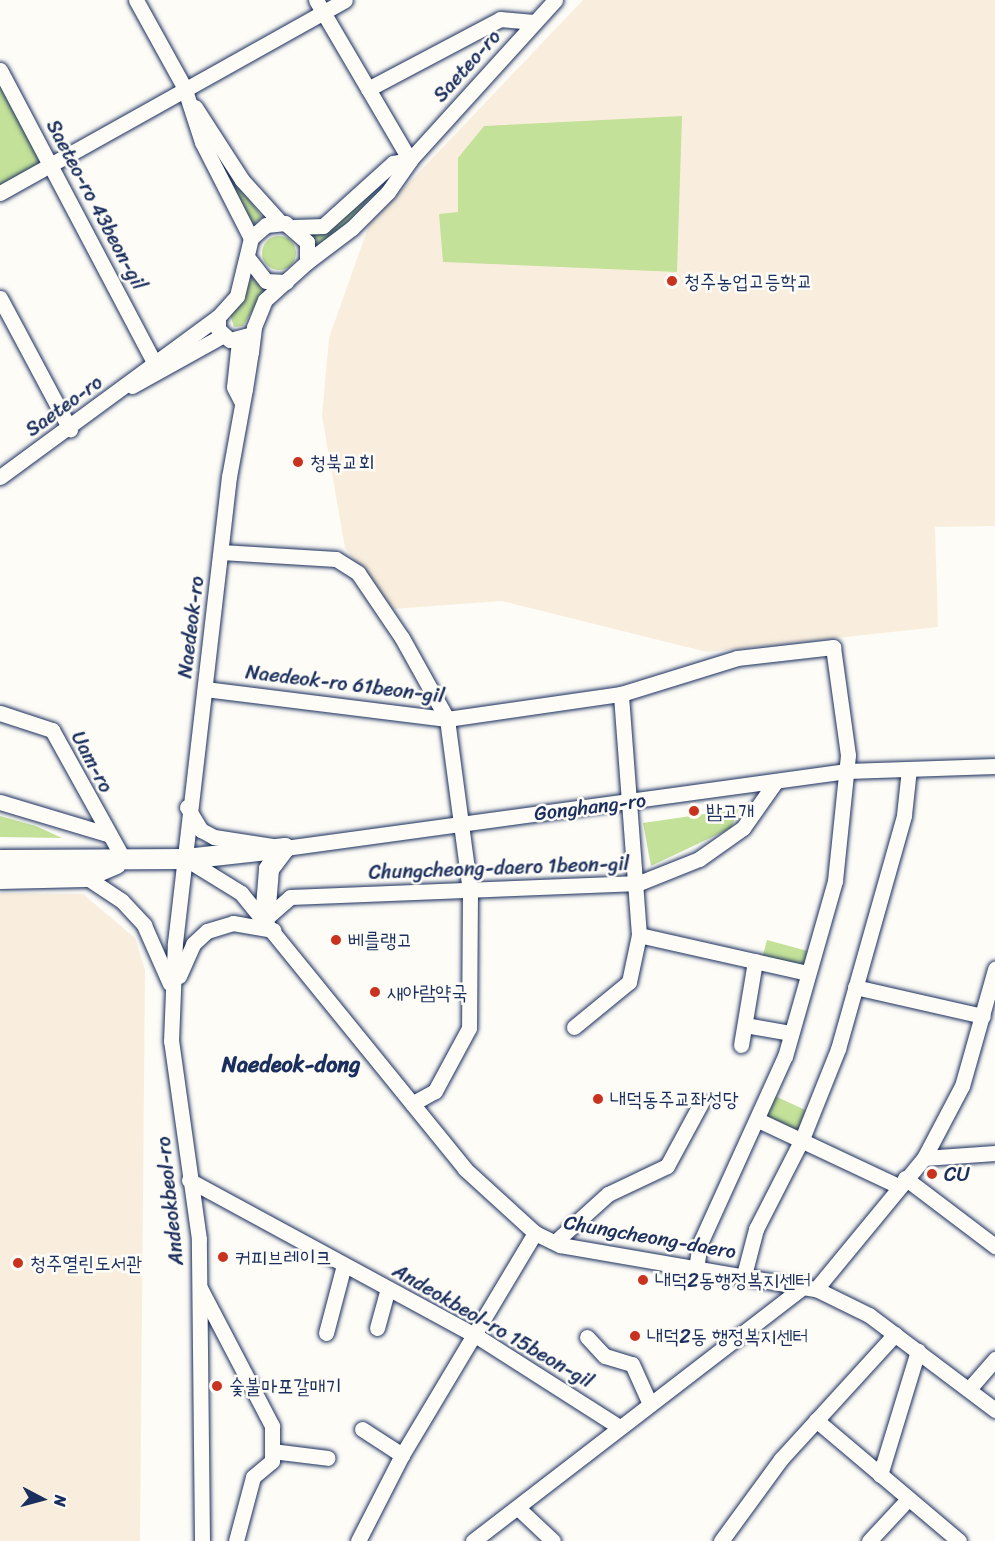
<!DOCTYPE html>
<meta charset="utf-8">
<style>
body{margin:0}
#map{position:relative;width:995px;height:1541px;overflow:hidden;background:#fdfcf7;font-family:Sriracha,"Poor Story",sans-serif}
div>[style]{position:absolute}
.built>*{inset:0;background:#f9eedd}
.green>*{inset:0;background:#c3e198;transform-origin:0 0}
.round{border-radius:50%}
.roads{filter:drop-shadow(0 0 2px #1b2f5e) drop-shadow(0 0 2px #1b2f5e)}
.minor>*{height:15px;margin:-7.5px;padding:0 7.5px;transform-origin:7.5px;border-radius:7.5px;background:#fdfcf7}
.major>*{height:20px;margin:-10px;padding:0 10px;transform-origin:10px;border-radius:10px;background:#fdfcf7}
.dots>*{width:16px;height:16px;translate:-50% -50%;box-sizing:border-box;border:3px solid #fdfcf7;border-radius:50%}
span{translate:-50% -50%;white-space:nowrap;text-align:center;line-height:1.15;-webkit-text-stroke:5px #fdfcf7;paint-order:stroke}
.street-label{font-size:20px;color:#1b2f5e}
.poi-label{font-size:20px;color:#1b2f5e}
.left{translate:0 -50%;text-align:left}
.quarter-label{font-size:22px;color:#1b2f5e;font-weight:700}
.north{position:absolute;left:12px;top:1469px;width:60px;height:60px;-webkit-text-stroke:4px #fdfcf7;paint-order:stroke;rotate:96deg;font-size:16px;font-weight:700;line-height:24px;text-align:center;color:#1b2f5e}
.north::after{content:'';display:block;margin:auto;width:21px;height:27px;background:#1b2f5e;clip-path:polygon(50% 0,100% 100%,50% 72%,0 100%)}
</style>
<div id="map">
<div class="built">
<i style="clip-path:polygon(583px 0,995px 0,995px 526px,935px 527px,938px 627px,707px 652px,502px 601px,392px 609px,345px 548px,322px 416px,329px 338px,369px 225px)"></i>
<i style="clip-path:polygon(0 893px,83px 894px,135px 938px,145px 970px,140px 1541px,0 1541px)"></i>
</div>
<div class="green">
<i style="clip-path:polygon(0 80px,40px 152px,39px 163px,0 186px)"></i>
<i style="clip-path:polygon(682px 116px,677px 272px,443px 262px,439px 214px,458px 212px,458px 158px,484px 126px)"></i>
<i style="clip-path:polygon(213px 150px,262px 217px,254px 224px,242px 207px)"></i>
<i style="clip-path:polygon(385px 179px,350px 222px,313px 248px,309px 234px,337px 224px)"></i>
<i class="round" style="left:262px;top:236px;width:34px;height:34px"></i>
<i style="clip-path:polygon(252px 278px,266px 288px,243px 326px,234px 327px,230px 314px)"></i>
<i style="clip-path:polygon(739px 809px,731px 828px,651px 866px,643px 823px)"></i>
<i style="clip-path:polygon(0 816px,36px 826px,62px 838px,0 837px)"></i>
<i style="left:767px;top:940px;width:43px;height:17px;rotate:15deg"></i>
<i style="left:775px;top:1096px;width:38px;height:23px;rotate:25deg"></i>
</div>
<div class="roads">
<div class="minor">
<i style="left:136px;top:0;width:99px;rotate:61.1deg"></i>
<i style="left:184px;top:87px;width:58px;rotate:71.9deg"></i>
<i style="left:202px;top:142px;width:108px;rotate:63deg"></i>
<i style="left:316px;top:0;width:186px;rotate:59.6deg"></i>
<i style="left:0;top:70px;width:328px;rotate:62.2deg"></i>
<i style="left:368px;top:89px;width:149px;rotate:-27.9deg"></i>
<i style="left:500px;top:19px;width:34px;rotate:5deg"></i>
<i style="left:195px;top:107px;width:87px;rotate:57.2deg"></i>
<i style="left:242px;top:180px;width:58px;rotate:47.8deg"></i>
<i style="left:0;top:193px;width:395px;rotate:-29.2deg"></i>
<i style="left:294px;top:227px;width:29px;rotate:-2deg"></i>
<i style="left:323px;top:226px;width:94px;rotate:-42deg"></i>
<i style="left:393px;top:163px;width:17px;rotate:-10deg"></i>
<i style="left:248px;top:258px;width:29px;rotate:52deg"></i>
<i style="left:266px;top:281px;width:20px;rotate:3deg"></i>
<i style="left:307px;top:262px;width:56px;rotate:-37.1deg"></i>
<i style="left:352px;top:228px;width:51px;rotate:-45deg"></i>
<i style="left:388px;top:192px;width:39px;rotate:-55deg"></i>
<i style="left:410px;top:160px;width:216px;rotate:-47.8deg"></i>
<i style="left:0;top:298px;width:149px;rotate:61.9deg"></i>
<i style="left:239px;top:341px;width:46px;rotate:96.2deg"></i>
<i style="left:234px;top:387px;width:16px;rotate:63deg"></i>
<i style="left:132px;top:386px;width:103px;rotate:-29.1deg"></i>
<i style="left:0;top:477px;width:270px;rotate:-36.3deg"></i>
<i style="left:221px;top:552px;width:115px;rotate:3.5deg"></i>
<i style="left:336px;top:559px;width:26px;rotate:32deg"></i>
<i style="left:358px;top:573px;width:78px;rotate:55.9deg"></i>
<i style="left:402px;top:638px;width:93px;rotate:60.9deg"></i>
<i style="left:447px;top:719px;width:175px;rotate:82.4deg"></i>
<i style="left:470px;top:892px;width:136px;rotate:90.4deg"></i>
<i style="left:469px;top:1028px;width:72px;rotate:118.4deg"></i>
<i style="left:435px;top:1091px;width:26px;rotate:151deg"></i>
<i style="left:205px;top:689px;width:244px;rotate:7.1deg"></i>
<i style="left:447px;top:719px;width:176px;rotate:-8.2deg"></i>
<i style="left:621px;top:694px;width:121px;rotate:-17.2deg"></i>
<i style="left:737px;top:658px;width:97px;rotate:-6.5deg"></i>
<i style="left:833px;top:647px;width:109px;rotate:82.1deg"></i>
<i style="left:848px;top:755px;width:127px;rotate:95.9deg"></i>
<i style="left:835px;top:881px;width:182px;rotate:105.9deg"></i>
<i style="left:785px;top:1056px;width:205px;rotate:114.4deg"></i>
<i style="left:700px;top:1243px;width:24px;rotate:99deg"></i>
<i style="left:0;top:713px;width:55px;rotate:18.1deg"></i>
<i style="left:52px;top:730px;width:149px;rotate:61deg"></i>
<i style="left:0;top:802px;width:112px;rotate:16.7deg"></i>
<i style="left:187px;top:807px;width:27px;rotate:59deg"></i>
<i style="left:201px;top:830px;width:15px;rotate:28deg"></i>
<i style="left:214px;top:837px;width:72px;rotate:8.8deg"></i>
<i style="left:285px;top:848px;width:567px;rotate:-7.8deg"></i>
<i style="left:847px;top:771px;width:148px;rotate:-1.9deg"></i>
<i style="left:186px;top:859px;width:65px;rotate:31.7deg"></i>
<i style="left:241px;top:893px;width:355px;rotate:50.9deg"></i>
<i style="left:465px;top:1169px;width:95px;rotate:42.4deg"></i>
<i style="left:535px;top:1233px;width:28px;rotate:26deg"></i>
<i style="left:560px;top:1245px;width:260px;rotate:9.8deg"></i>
<i style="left:816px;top:1289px;width:59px;rotate:26.1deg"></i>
<i style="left:869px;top:1315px;width:158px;rotate:37deg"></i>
<i style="left:86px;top:877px;width:43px;rotate:33.7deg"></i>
<i style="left:122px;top:901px;width:33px;rotate:47deg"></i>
<i style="left:144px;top:925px;width:64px;rotate:66.2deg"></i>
<i style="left:265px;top:919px;width:33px;rotate:-41deg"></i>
<i style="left:290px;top:897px;width:349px;rotate:-2.3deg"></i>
<i style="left:639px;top:883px;width:65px;rotate:-21.8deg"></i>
<i style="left:699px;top:859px;width:54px;rotate:-35.2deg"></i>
<i style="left:743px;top:828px;width:57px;rotate:-54.9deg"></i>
<i style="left:639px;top:935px;width:172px;rotate:12.7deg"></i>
<i style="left:179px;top:976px;width:35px;rotate:-66deg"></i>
<i style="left:193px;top:944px;width:19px;rotate:-43deg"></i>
<i style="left:207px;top:931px;width:27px;rotate:-17deg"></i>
<i style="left:233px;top:923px;width:41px;rotate:9.9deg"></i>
<i style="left:855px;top:987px;width:131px;rotate:12.8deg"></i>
<i style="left:745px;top:1025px;width:47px;rotate:9.9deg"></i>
<i style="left:574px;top:1027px;width:71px;rotate:-39.3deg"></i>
<i style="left:629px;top:982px;width:48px;rotate:-78deg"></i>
<i style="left:639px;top:935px;width:242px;rotate:-94.3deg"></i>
<i style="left:741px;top:1045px;width:85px;rotate:-80.5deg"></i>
<i style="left:758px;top:1120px;width:155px;rotate:25.2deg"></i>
<i style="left:924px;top:1158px;width:71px;rotate:-4deg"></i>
<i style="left:905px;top:1178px;width:113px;rotate:37.1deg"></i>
<i style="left:189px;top:1180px;width:325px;rotate:28.5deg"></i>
<i style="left:475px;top:1335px;width:169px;rotate:32.5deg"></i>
<i style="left:555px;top:1242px;width:72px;rotate:-42.2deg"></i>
<i style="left:608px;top:1194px;width:65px;rotate:-25.4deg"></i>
<i style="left:667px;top:1166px;width:72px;rotate:-61.6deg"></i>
<i style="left:744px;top:1275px;width:48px;rotate:-75.4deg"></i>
<i style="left:756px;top:1229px;width:101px;rotate:-62.9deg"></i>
<i style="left:802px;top:1139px;width:97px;rotate:-68.2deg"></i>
<i style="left:838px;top:1049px;width:243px;rotate:-74.2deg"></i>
<i style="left:904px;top:815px;width:46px;rotate:-83.8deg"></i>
<i style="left:200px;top:1288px;width:156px;rotate:62.4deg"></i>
<i style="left:272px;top:1426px;width:35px;rotate:90deg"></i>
<i style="left:272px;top:1461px;width:25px;rotate:140deg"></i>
<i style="left:253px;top:1477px;width:66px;rotate:104.9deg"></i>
<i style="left:816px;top:1289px;width:170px;rotate:-50.5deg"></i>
<i style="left:924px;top:1158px;width:81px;rotate:-62.2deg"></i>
<i style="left:962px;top:1086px;width:122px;rotate:-74.2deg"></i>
<i style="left:377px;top:1328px;width:41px;rotate:-74.6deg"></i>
<i style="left:326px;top:1333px;width:70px;rotate:-75.2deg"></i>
<i style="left:587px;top:1337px;width:26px;rotate:47deg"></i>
<i style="left:605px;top:1356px;width:28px;rotate:17deg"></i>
<i style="left:632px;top:1364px;width:44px;rotate:65.8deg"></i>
<i style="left:969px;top:1389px;width:40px;rotate:-49deg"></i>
<i style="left:816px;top:1420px;width:187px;rotate:40.2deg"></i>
<i style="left:362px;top:1429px;width:48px;rotate:33deg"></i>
<i style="left:272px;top:1451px;width:56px;rotate:7.1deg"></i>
<i style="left:880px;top:1475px;width:130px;rotate:-73deg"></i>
<i style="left:518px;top:1508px;width:48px;rotate:43.3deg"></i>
<i style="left:202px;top:1541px;width:302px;rotate:-90.6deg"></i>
<i style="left:199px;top:1239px;width:200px;rotate:-98deg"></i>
<i style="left:171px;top:1041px;width:98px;rotate:-87.7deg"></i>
<i style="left:175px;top:943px;width:469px;rotate:-83.4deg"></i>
<i style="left:229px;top:477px;width:89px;rotate:-79.7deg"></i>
<i style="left:245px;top:389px;width:37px;rotate:-81deg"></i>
<i style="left:251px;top:352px;width:25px;rotate:-83deg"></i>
<i style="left:254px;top:327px;width:29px;rotate:-68deg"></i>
<i style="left:265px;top:300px;width:57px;rotate:-42.1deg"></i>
<i style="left:307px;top:262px;width:20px;rotate:-90deg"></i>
<i style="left:307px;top:242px;width:29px;rotate:-139deg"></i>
<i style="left:285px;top:223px;width:19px;rotate:174deg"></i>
<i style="left:266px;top:225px;width:20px;rotate:139deg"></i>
<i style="left:251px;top:238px;width:60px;rotate:103.6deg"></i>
<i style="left:237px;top:296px;width:28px;rotate:132deg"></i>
<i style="left:218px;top:317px;width:12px;rotate:90deg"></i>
<i style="left:218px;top:329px;width:16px;rotate:43deg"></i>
<i style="left:230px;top:340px;width:24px;rotate:-15deg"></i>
<i style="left:358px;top:1541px;width:97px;rotate:-62.9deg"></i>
<i style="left:402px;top:1455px;width:259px;rotate:-59.1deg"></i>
<i style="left:473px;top:1541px;width:418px;rotate:-37.6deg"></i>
<i style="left:721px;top:1541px;width:102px;rotate:-53.8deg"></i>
<i style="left:781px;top:1459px;width:169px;rotate:-47.6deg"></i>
<i style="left:869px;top:1541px;width:57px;rotate:-47.1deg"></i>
</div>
<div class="major">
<i style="left:0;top:860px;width:186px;rotate:-0.3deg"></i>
<i style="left:186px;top:859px;width:100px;rotate:-6.3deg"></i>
<i style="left:0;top:879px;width:86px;rotate:-1.3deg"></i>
<i style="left:86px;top:877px;width:33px;rotate:-23deg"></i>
<i style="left:265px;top:919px;width:50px;rotate:-85.4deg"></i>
<i style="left:269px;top:869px;width:26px;rotate:-53deg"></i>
</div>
</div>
<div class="dots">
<i style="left:672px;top:281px;background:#c8321e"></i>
<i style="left:298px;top:462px;background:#c8321e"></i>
<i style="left:694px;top:811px;background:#c8321e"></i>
<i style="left:336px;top:940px;background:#c8321e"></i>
<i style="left:375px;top:992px;background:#c8321e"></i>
<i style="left:598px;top:1099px;background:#c8321e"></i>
<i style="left:932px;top:1174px;background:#c8321e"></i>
<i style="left:223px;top:1257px;background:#c8321e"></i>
<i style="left:18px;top:1263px;background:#c8321e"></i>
<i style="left:643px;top:1280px;background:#c8321e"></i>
<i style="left:635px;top:1336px;background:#c8321e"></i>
<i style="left:217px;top:1386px;background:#c8321e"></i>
</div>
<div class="street-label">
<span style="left:467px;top:66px;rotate:-48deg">Saeteo-ro</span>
<span style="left:96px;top:205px;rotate:62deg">Saeteo-ro 43beon-gil</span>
<span style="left:64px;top:406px;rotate:-36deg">Saeteo-ro</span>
<span style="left:191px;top:627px;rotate:-83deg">Naedeok-ro</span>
<span style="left:345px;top:684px;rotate:7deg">Naedeok-ro 61beon-gil</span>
<span style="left:92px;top:762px;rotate:62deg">Uam-ro</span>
<span style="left:590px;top:807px;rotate:-7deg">Gonghang-ro</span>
<span style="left:499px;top:868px;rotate:-2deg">Chungcheong-daero 1beon-gil</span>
<span style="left:170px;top:1201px;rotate:-96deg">Andeokbeol-ro</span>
<span style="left:650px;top:1237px;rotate:10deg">Chungcheong-daero</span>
<span style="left:493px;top:1326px;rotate:30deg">Andeokbeol-ro 15beon-gil</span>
</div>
<div class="poi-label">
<span class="left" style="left:684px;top:281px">청주농업고등학교</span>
<span class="left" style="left:310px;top:462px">청북교회</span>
<span class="left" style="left:706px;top:811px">밤고개</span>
<span class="left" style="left:348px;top:940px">베를랭고</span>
<span class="left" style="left:387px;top:992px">새아람약국</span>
<span class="left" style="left:610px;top:1099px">내덕동주교좌성당</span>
<span class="left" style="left:944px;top:1174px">CU</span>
<span class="left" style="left:235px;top:1257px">커피브레이크</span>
<span class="left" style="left:30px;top:1263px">청주열린도서관</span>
<span class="left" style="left:655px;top:1280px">내덕2동행정복지센터</span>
<span class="left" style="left:647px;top:1336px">내덕2동 행정복지센터</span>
<span class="left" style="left:229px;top:1386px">숯불마포갈매기</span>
</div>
<div class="quarter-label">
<span style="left:291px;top:1065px">Naedeok-dong</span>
</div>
<div class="north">N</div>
</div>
